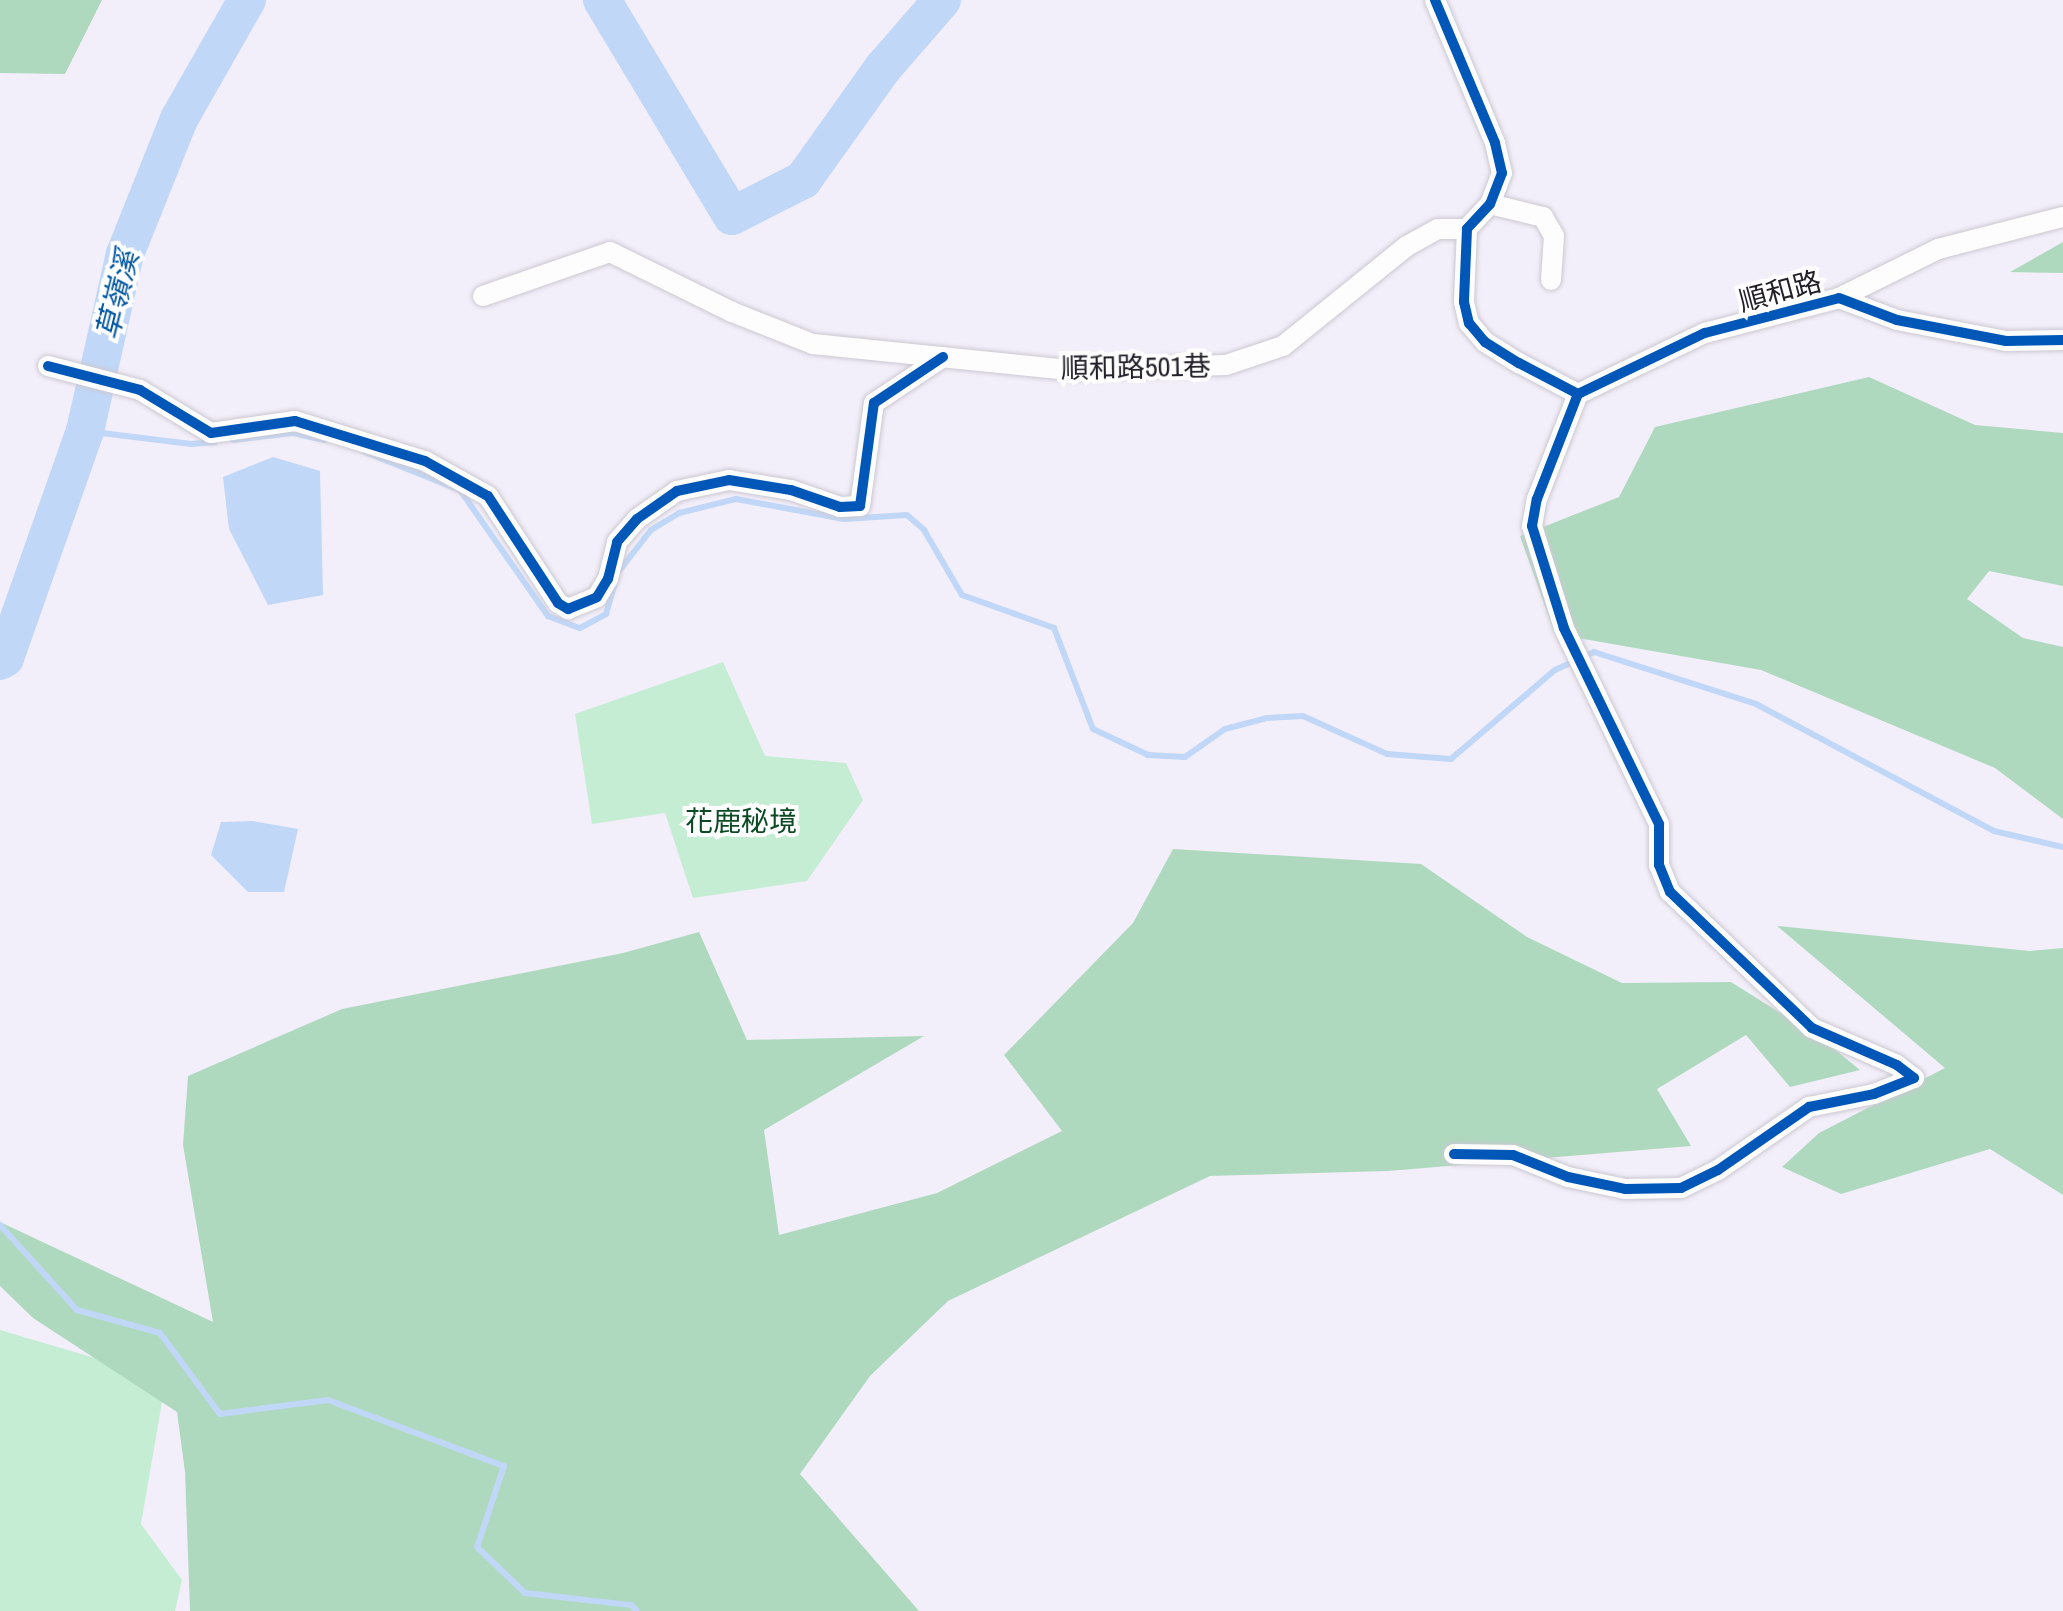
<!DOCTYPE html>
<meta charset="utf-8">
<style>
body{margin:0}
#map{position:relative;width:2063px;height:1611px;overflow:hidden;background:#f3effa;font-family:"Archivo Narrow","Noto Sans TC",sans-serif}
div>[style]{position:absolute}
.green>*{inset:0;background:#c5edd4}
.forest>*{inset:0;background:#afd9bf}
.water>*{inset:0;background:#c1d7f7}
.stream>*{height:6px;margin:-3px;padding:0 3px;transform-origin:3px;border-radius:3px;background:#c1d7f7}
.river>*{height:38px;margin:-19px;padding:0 19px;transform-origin:19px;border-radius:19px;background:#c1d7f7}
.roads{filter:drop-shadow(0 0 2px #cbc8d1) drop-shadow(0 0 2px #cbc8d1)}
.street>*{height:20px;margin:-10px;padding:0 10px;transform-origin:10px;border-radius:10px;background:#fdfdfe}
.cycleway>*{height:10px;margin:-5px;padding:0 5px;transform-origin:5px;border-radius:5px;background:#0057b8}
span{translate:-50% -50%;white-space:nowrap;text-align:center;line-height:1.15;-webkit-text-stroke:8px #fff;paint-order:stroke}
.street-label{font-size:28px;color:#232029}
.park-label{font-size:28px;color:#0c4925}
.water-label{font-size:30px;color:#0056a3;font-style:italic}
</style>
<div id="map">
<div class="green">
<i style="clip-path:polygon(723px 662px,765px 756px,846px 763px,863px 800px,807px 881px,693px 898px,665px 813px,592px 824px,575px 714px)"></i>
<i style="clip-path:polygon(0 1330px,166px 1379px,141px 1524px,182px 1580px,175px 1611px,0 1611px)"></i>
</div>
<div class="forest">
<i style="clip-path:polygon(0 0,102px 0,65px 74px,0 73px)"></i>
<i style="clip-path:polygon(2063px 242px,2063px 273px,2010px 272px)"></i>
<i style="clip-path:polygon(1869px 377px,1975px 425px,2063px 433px,2063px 586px,1989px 571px,1967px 599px,2023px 638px,2063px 647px,2063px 819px,1995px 768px,1761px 670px,1555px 634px,1520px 536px,1619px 497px,1655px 427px)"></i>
<i style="clip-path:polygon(1173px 849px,1421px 864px,1527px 937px,1622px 983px,1731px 982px,1822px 1039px,1860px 1070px,1790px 1087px,1746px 1035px,1657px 1089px,1691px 1146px,1388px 1171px,1210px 1176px,948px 1301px,870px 1376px,800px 1474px,919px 1611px,190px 1611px,185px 1472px,177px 1412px,33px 1318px,0 1286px,0 1222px,213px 1322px,183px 1145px,188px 1076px,342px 1009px,623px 953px,699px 932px,747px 1040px,924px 1036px,764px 1130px,779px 1235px,937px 1193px,1062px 1131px,1004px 1055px,1133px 923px)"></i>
<i style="clip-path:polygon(1777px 926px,2030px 951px,2063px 948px,2063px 1195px,1990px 1149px,1841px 1194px,1782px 1167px,1819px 1133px,1945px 1068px)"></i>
</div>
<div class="water">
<i style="clip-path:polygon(273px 457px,320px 471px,323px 595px,268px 605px,229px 529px,223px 477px)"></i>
<i style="clip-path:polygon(253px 821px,298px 829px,284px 892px,248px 892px,211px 855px,221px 822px)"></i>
</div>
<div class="stream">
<i style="left:85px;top:431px;width:107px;rotate:7deg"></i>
<i style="left:191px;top:444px;width:24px;rotate:-5deg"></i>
<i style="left:233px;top:440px;width:60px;rotate:-6.7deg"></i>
<i style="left:293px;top:433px;width:32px;rotate:13deg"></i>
<i style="left:365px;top:452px;width:102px;rotate:21.8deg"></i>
<i style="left:460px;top:490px;width:154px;rotate:55.1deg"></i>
<i style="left:548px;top:616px;width:34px;rotate:21deg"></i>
<i style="left:580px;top:628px;width:30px;rotate:-28deg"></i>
<i style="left:606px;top:614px;width:32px;rotate:-74deg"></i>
<i style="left:619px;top:571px;width:52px;rotate:-52deg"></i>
<i style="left:651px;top:530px;width:33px;rotate:-31deg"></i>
<i style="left:679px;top:513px;width:59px;rotate:-13.8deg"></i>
<i style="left:736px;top:499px;width:110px;rotate:10.5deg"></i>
<i style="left:844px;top:519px;width:63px;rotate:-3.6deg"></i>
<i style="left:907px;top:515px;width:23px;rotate:41deg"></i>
<i style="left:924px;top:530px;width:75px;rotate:59.7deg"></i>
<i style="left:962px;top:595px;width:98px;rotate:19.7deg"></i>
<i style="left:1054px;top:628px;width:108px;rotate:68.9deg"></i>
<i style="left:1093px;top:729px;width:61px;rotate:25.3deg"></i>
<i style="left:1148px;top:755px;width:37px;rotate:3deg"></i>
<i style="left:1185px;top:757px;width:49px;rotate:-35deg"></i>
<i style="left:1225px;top:729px;width:43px;rotate:-14.7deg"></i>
<i style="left:1267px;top:718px;width:36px;rotate:-3deg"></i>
<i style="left:1303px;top:716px;width:92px;rotate:24.3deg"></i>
<i style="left:1387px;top:754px;width:64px;rotate:4.5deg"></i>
<i style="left:1451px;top:759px;width:137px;rotate:-40.6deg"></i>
<i style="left:1555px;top:670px;width:43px;rotate:-24.8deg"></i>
<i style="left:1594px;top:652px;width:170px;rotate:17.8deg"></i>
<i style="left:1756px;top:704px;width:270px;rotate:28.1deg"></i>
<i style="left:1994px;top:831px;width:71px;rotate:13.1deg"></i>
<i style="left:0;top:1225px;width:115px;rotate:47.8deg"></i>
<i style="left:77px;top:1310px;width:86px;rotate:15.5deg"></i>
<i style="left:160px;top:1333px;width:101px;rotate:53.5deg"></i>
<i style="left:220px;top:1414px;width:109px;rotate:-7.4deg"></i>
<i style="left:328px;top:1400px;width:188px;rotate:20.6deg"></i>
<i style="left:504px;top:1466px;width:85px;rotate:108.4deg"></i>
<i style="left:477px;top:1547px;width:66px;rotate:43.8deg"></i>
<i style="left:525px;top:1593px;width:107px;rotate:6.5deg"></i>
<i style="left:631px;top:1605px;width:8px;rotate:45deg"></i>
</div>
<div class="river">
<i style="left:602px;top:0;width:252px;rotate:59deg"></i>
<i style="left:732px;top:216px;width:80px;rotate:-26.9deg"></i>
<i style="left:803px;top:180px;width:138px;rotate:-54.5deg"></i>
<i style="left:883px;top:68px;width:90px;rotate:-49.1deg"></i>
<i style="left:0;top:661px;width:6px;rotate:-31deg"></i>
<i style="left:5px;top:658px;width:241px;rotate:-70.6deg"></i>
<i style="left:85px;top:431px;width:181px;rotate:-77.3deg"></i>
<i style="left:125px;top:254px;width:145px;rotate:-68.2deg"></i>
<i style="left:179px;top:119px;width:137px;rotate:-60.3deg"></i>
</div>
<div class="roads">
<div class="street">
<i style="left:1435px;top:0;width:155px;rotate:67.2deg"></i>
<i style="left:1495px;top:143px;width:31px;rotate:77deg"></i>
<i style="left:1502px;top:173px;width:33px;rotate:111deg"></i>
<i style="left:1490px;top:204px;width:34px;rotate:133deg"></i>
<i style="left:1467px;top:229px;width:73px;rotate:92.4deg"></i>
<i style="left:1464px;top:302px;width:22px;rotate:77deg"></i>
<i style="left:1469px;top:323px;width:25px;rotate:50deg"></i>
<i style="left:1485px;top:342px;width:40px;rotate:32deg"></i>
<i style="left:1519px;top:363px;width:67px;rotate:27.7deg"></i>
<i style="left:1578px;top:394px;width:141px;rotate:-25.7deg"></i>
<i style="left:1705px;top:333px;width:138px;rotate:-14.6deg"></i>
<i style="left:1839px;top:298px;width:62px;rotate:20.8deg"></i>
<i style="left:1897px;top:320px;width:111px;rotate:10.9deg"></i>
<i style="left:2006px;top:341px;width:57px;rotate:-1deg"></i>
<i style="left:1490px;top:204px;width:55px;rotate:13.8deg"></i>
<i style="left:1543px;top:217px;width:22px;rotate:60deg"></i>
<i style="left:1554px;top:236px;width:44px;rotate:93.9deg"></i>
<i style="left:483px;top:296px;width:134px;rotate:-19.1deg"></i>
<i style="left:610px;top:252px;width:136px;rotate:26.2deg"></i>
<i style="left:732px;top:312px;width:87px;rotate:21.6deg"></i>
<i style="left:813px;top:344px;width:257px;rotate:5.8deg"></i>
<i style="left:1069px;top:370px;width:157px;rotate:-1.8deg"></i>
<i style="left:1226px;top:365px;width:60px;rotate:-18.4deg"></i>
<i style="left:1283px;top:346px;width:159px;rotate:-38.9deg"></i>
<i style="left:1407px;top:246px;width:35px;rotate:-29deg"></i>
<i style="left:1438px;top:229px;width:29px"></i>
<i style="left:1839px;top:298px;width:110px;rotate:-26.3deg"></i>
<i style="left:1938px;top:249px;width:129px;rotate:-14.4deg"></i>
<i style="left:48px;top:366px;width:95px;rotate:14.6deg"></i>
<i style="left:140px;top:390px;width:83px;rotate:31.2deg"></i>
<i style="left:211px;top:433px;width:85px;rotate:-8.1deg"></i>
<i style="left:295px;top:421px;width:136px;rotate:17.1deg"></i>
<i style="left:425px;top:461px;width:72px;rotate:29.1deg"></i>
<i style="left:488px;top:496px;width:128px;rotate:56.8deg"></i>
<i style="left:558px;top:603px;width:12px;rotate:31deg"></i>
<i style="left:568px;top:609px;width:31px;rotate:-22deg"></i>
<i style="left:597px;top:597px;width:21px;rotate:-59deg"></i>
<i style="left:608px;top:579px;width:38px;rotate:-76deg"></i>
<i style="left:617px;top:542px;width:30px;rotate:-49deg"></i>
<i style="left:637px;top:519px;width:49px;rotate:-35deg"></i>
<i style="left:677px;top:491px;width:53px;rotate:-11.9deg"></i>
<i style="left:729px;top:480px;width:63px;rotate:9.2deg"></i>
<i style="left:791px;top:490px;width:52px;rotate:19.1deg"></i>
<i style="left:840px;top:507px;width:20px;rotate:-3deg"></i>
<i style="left:860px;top:506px;width:104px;rotate:-82.3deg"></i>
<i style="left:874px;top:403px;width:83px;rotate:-33.7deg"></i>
<i style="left:1454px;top:1154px;width:59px;rotate:1deg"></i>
<i style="left:1513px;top:1155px;width:59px;rotate:21.8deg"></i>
<i style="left:1568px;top:1177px;width:58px;rotate:11.9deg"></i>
<i style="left:1625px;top:1189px;width:56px;rotate:-1deg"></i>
<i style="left:1681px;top:1188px;width:41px;rotate:-25.9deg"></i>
<i style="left:1718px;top:1170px;width:111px;rotate:-34.7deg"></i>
<i style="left:1809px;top:1107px;width:66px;rotate:-11.3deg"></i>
<i style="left:1874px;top:1094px;width:43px;rotate:-21.8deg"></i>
<i style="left:1914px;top:1078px;width:21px;rotate:-143deg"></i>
<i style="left:1897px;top:1065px;width:93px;rotate:-156.5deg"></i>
<i style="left:1812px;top:1028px;width:197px;rotate:-136.2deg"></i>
<i style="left:1670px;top:892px;width:29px;rotate:-112deg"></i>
<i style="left:1659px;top:865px;width:41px;rotate:-90deg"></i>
<i style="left:1659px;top:824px;width:218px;rotate:-115.9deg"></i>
<i style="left:1564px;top:628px;width:107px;rotate:-107.4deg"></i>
<i style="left:1532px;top:526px;width:27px;rotate:-80deg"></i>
<i style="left:1537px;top:499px;width:113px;rotate:-68.7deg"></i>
</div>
</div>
<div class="cycleway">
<i style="left:1435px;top:0;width:155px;rotate:67.2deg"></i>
<i style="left:1495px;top:143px;width:31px;rotate:77deg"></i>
<i style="left:1502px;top:173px;width:33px;rotate:111deg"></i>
<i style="left:1490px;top:204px;width:34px;rotate:133deg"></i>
<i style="left:1467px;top:229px;width:73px;rotate:92.4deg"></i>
<i style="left:1464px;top:302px;width:22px;rotate:77deg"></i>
<i style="left:1469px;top:323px;width:25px;rotate:50deg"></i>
<i style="left:1485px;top:342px;width:40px;rotate:32deg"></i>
<i style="left:1519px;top:363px;width:67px;rotate:27.7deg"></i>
<i style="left:1578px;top:394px;width:141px;rotate:-25.7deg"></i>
<i style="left:1705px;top:333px;width:138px;rotate:-14.6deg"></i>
<i style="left:1839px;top:298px;width:62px;rotate:20.8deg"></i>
<i style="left:1897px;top:320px;width:111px;rotate:10.9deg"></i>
<i style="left:2006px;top:341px;width:57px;rotate:-1deg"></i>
<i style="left:48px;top:366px;width:95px;rotate:14.6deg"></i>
<i style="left:140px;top:390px;width:83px;rotate:31.2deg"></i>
<i style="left:211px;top:433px;width:85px;rotate:-8.1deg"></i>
<i style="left:295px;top:421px;width:136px;rotate:17.1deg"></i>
<i style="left:425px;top:461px;width:72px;rotate:29.1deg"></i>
<i style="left:488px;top:496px;width:128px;rotate:56.8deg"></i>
<i style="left:558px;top:603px;width:12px;rotate:31deg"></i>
<i style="left:568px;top:609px;width:31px;rotate:-22deg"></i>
<i style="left:597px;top:597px;width:21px;rotate:-59deg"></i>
<i style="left:608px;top:579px;width:38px;rotate:-76deg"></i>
<i style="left:617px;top:542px;width:30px;rotate:-49deg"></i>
<i style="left:637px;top:519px;width:49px;rotate:-35deg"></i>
<i style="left:677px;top:491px;width:53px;rotate:-11.9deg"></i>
<i style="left:729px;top:480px;width:63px;rotate:9.2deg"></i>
<i style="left:791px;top:490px;width:52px;rotate:19.1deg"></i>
<i style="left:840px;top:507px;width:20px;rotate:-3deg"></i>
<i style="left:860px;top:506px;width:104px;rotate:-82.3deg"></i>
<i style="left:874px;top:403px;width:83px;rotate:-33.7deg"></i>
<i style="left:1454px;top:1154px;width:59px;rotate:1deg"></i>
<i style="left:1513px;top:1155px;width:59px;rotate:21.8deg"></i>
<i style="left:1568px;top:1177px;width:58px;rotate:11.9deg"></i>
<i style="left:1625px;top:1189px;width:56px;rotate:-1deg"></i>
<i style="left:1681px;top:1188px;width:41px;rotate:-25.9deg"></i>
<i style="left:1718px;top:1170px;width:111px;rotate:-34.7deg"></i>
<i style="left:1809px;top:1107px;width:66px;rotate:-11.3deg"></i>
<i style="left:1874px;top:1094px;width:43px;rotate:-21.8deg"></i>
<i style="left:1914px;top:1078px;width:21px;rotate:-143deg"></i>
<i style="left:1897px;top:1065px;width:93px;rotate:-156.5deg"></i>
<i style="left:1812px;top:1028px;width:197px;rotate:-136.2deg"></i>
<i style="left:1670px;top:892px;width:29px;rotate:-112deg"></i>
<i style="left:1659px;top:865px;width:41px;rotate:-90deg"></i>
<i style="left:1659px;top:824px;width:218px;rotate:-115.9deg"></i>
<i style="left:1564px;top:628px;width:107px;rotate:-107.4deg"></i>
<i style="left:1532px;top:526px;width:27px;rotate:-80deg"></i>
<i style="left:1537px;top:499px;width:113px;rotate:-68.7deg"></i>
</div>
<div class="street-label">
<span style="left:1780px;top:291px;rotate:-15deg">順和路</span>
<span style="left:1136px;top:367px;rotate:-1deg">順和路501巷</span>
</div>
<div class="park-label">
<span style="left:741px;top:821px">花鹿秘境</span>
</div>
<div class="water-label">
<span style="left:117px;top:295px;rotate:-76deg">草嶺溪</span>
</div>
</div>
